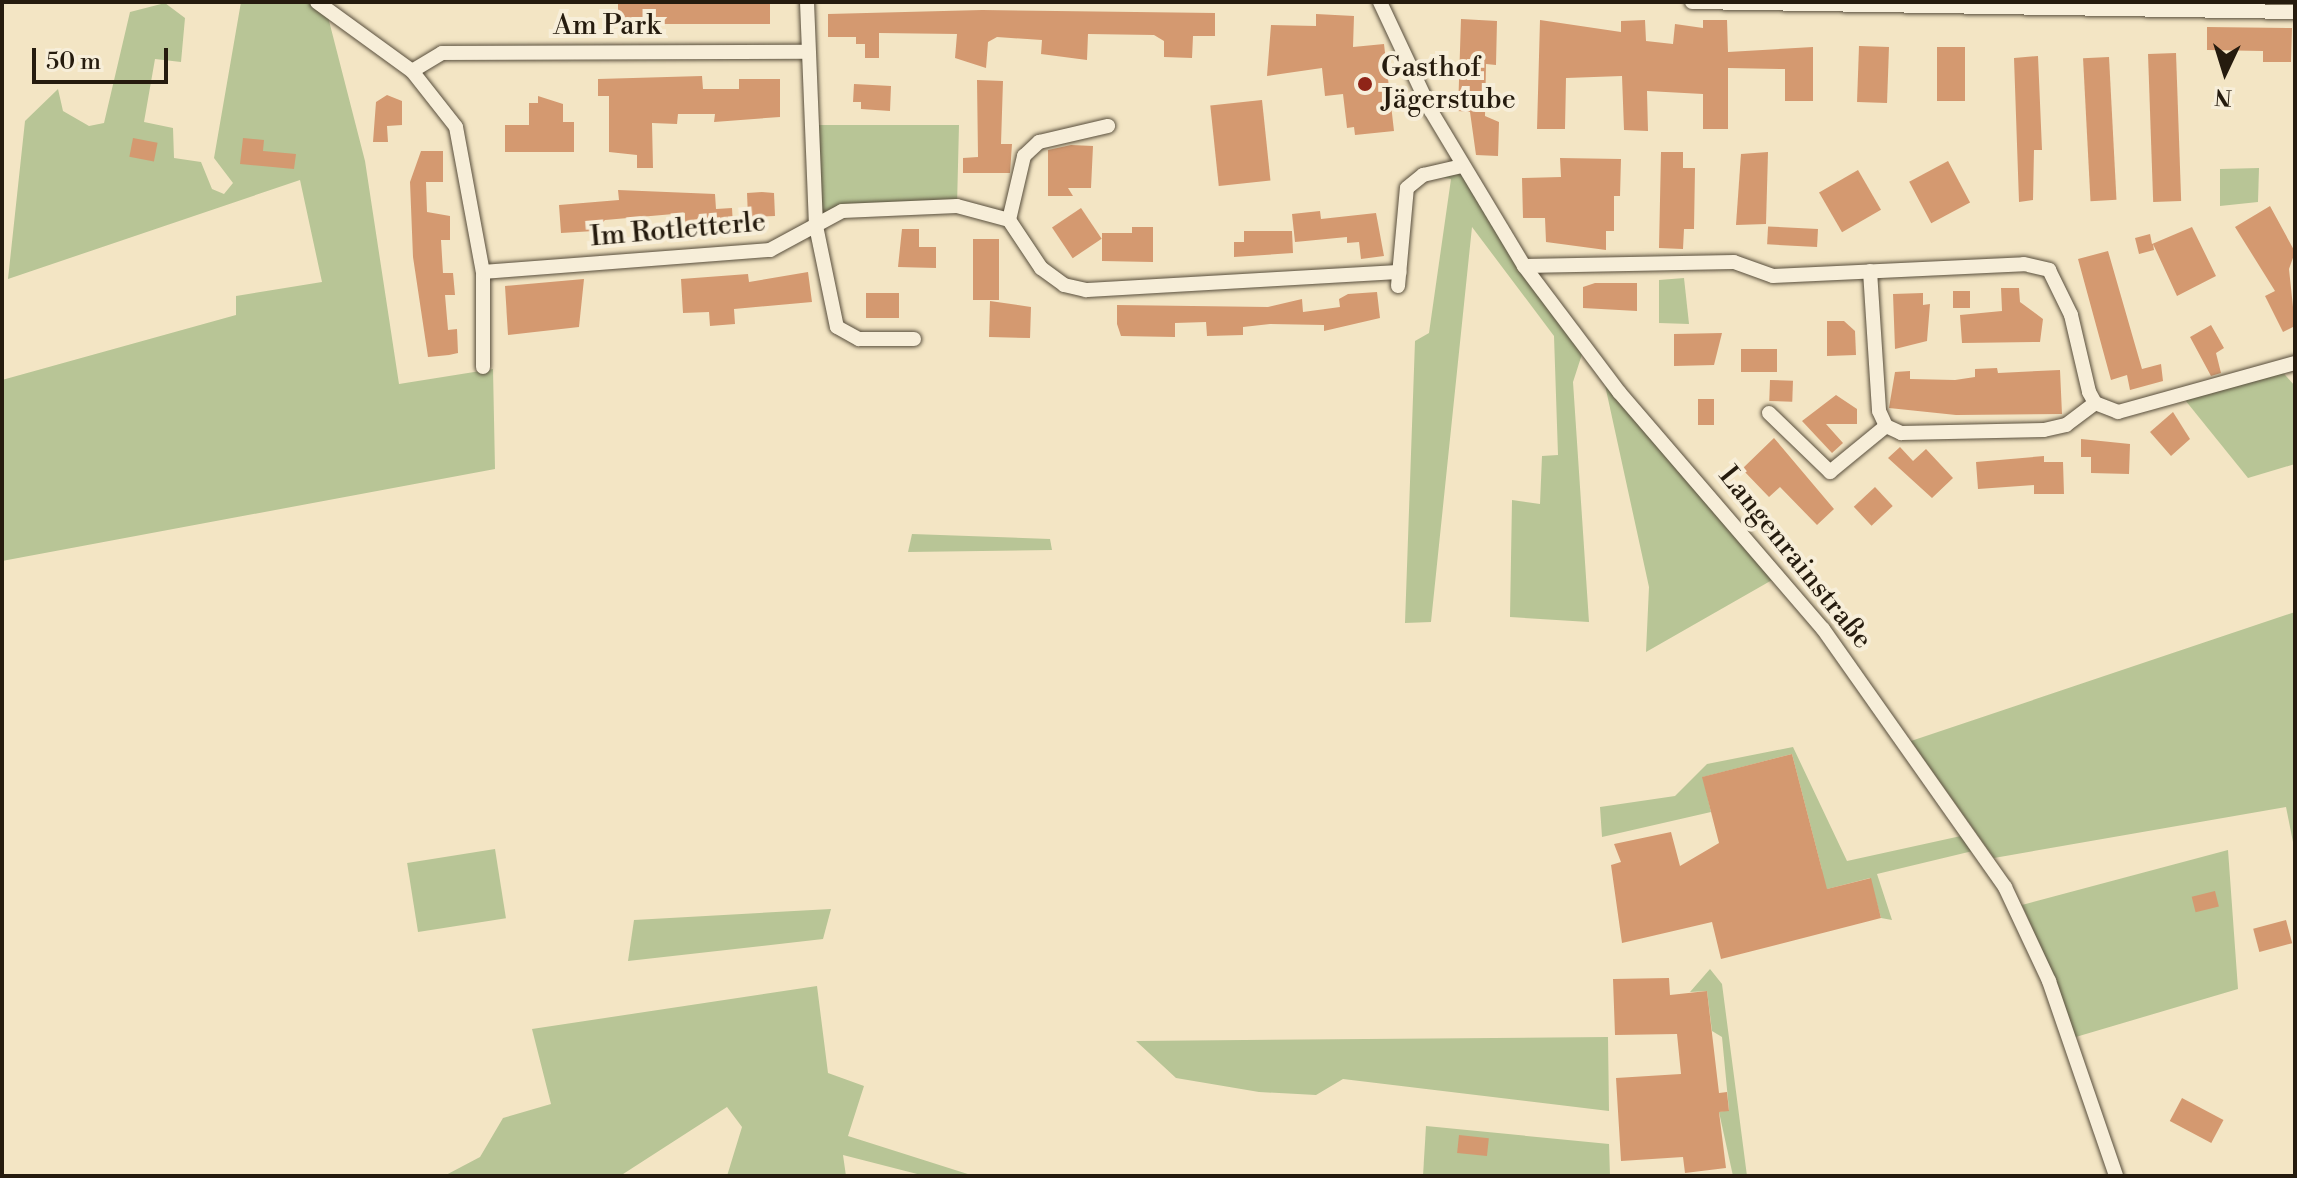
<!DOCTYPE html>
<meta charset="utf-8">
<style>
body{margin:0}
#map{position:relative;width:2297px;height:1178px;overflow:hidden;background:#f3e5c4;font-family:"Libre Bodoni",serif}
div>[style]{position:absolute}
.green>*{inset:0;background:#b8c596;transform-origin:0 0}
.building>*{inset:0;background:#d49970;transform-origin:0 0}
.roads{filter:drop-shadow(0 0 2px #584e3c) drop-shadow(0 0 2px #584e3c)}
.minor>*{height:14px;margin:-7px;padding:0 7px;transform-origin:7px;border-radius:7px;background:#f7eed9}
.dots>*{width:22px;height:22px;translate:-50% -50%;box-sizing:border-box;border:4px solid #f7eed9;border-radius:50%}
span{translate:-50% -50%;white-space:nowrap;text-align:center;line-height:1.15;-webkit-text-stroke:8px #f7eed9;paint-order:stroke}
.street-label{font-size:28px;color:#251b0e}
.poi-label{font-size:28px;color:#251b0e}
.left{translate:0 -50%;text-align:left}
.frame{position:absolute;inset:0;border:4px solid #251b0e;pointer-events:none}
.north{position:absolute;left:2185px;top:32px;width:80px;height:80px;-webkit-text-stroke:6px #f7eed9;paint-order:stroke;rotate:184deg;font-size:22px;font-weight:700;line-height:32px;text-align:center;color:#251b0e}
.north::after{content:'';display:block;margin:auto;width:28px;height:36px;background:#251b0e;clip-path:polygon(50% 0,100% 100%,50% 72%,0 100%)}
.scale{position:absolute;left:32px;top:48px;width:136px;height:36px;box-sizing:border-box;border:4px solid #251b0e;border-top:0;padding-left:10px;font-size:24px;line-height:28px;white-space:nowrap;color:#251b0e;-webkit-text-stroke:6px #f7eed9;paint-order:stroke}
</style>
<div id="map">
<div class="green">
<i style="clip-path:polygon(241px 2px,317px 2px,327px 13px,365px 161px,399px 384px,493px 369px,495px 469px,2px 561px,2px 380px,236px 315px,236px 296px,322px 282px,300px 180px,8px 279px,25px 121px,58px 89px,63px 111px,89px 126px,104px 123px,130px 12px,165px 3px,185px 18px,181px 62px,155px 59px,144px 122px,173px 128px,174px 158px,201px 162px,212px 189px,224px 194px,233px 183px,214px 158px)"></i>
<i style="clip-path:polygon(813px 125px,959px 125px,957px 206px,856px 209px,816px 226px)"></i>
<i style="clip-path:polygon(1462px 166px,1584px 348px,1573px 382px,1589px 622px,1510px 617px,1512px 500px,1540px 504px,1542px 456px,1558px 455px,1554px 336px,1472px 227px,1431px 622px,1405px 623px,1415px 341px,1429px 333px,1451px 179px,1436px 176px)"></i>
<i style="clip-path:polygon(2259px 168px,2258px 202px,2220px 206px,2220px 169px)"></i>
<i style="clip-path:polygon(1684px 278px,1689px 324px,1659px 323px,1659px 280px)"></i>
<i style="clip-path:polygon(2279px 368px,2295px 386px,2295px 464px,2248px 478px,2181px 395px)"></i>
<i style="clip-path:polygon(1605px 385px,1781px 575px,1646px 652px,1649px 587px)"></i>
<i style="clip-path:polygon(912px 534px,1050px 539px,1052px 550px,908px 552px)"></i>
<i style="clip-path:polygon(2295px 612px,2295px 852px,2286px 807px,1994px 858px,1911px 741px)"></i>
<i style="clip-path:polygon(1793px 747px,1847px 861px,1970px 834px,1981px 849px,1877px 874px,1892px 920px,1881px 918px,1870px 878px,1711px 919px,1822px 870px,1792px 754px,1703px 777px,1711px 812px,1602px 837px,1600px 807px,1675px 796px,1707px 764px)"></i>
<i style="left:495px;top:849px;width:70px;height:89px;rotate:81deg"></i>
<i style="clip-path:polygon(2228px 850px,2238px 989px,2069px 1039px,2048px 963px,2022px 905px)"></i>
<i style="clip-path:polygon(831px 909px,823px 939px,628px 961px,634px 920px)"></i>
<i style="clip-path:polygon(1710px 969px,1722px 984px,1747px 1176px,1733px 1176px,1719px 1112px,1729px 1110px,1722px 1037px,1712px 1031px,1707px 991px,1690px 992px)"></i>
<i style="clip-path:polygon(817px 986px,828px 1073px,864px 1086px,848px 1136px,974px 1176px,925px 1176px,843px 1155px,846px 1176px,727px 1176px,742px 1127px,727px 1107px,620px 1176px,444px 1176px,480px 1157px,503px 1118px,551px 1104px,532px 1029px)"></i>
<i style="clip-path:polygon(1608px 1037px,1609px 1111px,1343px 1079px,1316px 1095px,1259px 1092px,1176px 1078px,1136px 1041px)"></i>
<i style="clip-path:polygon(1426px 1126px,1609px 1144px,1610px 1176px,1423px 1176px)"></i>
</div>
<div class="building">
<i style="left:618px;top:2px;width:152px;height:22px"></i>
<i style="clip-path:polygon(982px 10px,1215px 13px,1215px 36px,1193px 36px,1192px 58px,1164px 57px,1164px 41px,1154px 35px,1088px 34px,1087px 60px,1041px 54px,1042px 40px,997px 37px,988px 42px,986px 68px,955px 58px,957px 34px,879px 33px,879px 58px,865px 58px,865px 44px,856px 44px,856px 37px,828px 37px,828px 14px)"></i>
<i style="clip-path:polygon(1316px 14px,1354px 16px,1353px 47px,1384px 44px,1394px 131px,1355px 135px,1354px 127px,1347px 128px,1343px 94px,1325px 96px,1322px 68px,1267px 76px,1271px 25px,1316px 26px)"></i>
<i style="clip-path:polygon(1461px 19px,1497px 21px,1496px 65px,1486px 64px,1485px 116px,1499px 122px,1498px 156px,1476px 155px,1470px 112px,1458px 111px)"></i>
<i style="clip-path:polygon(1540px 20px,1621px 32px,1621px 21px,1645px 20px,1646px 41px,1673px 44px,1675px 24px,1703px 28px,1703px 20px,1727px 20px,1728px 52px,1813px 47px,1813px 101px,1785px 101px,1785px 69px,1728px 68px,1728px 129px,1703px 129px,1703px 94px,1647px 91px,1648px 131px,1624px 130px,1622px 76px,1566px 78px,1565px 129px,1537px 129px)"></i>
<i style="clip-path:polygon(2207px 27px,2292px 28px,2291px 62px,2263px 62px,2263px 51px,2207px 50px)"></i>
<i style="left:1859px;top:46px;width:30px;height:56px;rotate:2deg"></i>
<i style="left:1937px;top:47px;width:28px;height:54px"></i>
<i style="left:2176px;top:53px;width:148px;height:28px;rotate:88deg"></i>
<i style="clip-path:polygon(2038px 56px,2042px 150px,2034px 150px,2033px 200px,2019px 202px,2014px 58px)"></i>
<i style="left:2109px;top:57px;width:143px;height:26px;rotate:87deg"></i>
<i style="clip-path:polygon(702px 76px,703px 89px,739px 89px,739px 79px,780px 79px,780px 117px,714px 122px,715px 114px,678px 114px,677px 124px,652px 123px,653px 168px,637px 168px,637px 155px,609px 152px,609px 96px,598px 96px,598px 79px)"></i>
<i style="clip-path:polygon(977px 80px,1003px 81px,1001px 144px,1012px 144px,1010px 173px,963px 173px,963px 158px,978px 157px)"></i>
<i style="clip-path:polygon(854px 84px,891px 86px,890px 111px,861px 109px,861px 102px,853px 102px)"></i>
<i style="clip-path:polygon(387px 95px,402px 101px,402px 125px,387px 126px,388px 142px,373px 142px,376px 102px)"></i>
<i style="clip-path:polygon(538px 96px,563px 104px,563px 122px,574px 122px,574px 152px,505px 152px,505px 125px,529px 125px,529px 103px,538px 103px)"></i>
<i style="left:1262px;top:100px;width:81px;height:52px;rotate:84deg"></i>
<i style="left:133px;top:138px;width:25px;height:19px;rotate:11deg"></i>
<i style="clip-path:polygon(243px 138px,264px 140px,263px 151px,296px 154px,294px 169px,240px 164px)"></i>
<i style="clip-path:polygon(1071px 145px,1093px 146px,1091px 188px,1068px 188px,1073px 196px,1048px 196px,1048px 150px)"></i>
<i style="clip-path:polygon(421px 151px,443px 151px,443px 182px,426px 182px,427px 212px,450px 216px,450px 240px,441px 240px,443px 273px,453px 273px,455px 295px,445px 295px,448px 330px,457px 329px,458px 353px,449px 355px,428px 357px,413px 257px,410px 182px)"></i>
<i style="clip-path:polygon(1661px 152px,1683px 152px,1683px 168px,1695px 168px,1694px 229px,1684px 229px,1683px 249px,1659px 248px)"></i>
<i style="clip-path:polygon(1768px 152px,1766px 224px,1736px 225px,1741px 154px)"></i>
<i style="clip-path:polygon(1560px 158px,1621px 159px,1620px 196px,1614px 196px,1614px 231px,1606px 231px,1606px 250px,1546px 242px,1545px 218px,1523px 218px,1522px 178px,1561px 177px)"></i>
<i style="left:1948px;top:161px;width:47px;height:44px;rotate:62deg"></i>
<i style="left:1858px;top:170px;width:46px;height:45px;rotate:60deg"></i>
<i style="clip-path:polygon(618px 190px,715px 194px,716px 209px,732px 208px,733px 226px,685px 223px,685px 213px,605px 220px,594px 231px,561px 233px,559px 205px,619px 200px)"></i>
<i style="clip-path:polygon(762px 192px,774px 193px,775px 216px,748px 217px,747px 193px)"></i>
<i style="clip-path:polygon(2270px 206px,2295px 252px,2289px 269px,2295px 326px,2283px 332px,2265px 296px,2275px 291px,2235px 227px)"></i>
<i style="left:1081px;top:208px;width:37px;height:35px;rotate:56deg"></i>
<i style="clip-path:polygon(1320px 211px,1321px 219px,1376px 213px,1384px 256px,1361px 259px,1359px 242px,1347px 243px,1347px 237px,1295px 242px,1292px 214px)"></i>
<i style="clip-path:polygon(1132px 227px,1153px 227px,1153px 262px,1102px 261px,1102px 233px,1132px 233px)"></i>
<i style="clip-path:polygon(2192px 227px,2216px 276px,2177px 296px,2153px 244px,2154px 250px,2139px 254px,2135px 238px,2150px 234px,2152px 244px)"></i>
<i style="clip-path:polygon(902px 229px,919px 229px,919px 247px,936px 247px,936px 268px,898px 267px)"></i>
<i style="left:1818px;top:229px;width:18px;height:50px;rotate:93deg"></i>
<i style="clip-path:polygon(1244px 231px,1292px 231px,1293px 253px,1234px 257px,1234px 242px,1244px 242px)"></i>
<i style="left:973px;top:239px;width:26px;height:61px"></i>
<i style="clip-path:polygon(2108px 251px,2142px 369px,2161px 364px,2163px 381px,2130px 390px,2127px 375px,2111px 380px,2078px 259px)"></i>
<i style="clip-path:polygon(808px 272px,812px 302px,734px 309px,735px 324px,710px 326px,709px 312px,683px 313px,681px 279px,748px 274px,749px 282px)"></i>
<i style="clip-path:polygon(584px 279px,579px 327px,508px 335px,505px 286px)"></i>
<i style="clip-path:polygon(1595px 283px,1637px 283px,1637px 311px,1583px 308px,1583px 287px)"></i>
<i style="clip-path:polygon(2001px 288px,2019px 288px,2020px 302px,2043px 319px,2040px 342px,1962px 343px,1960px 315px,2002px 311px)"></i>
<i style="left:1953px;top:291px;width:17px;height:17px"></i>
<i style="clip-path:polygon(1377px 292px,1380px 318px,1324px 331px,1324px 325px,1270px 324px,1243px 327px,1243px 335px,1207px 336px,1206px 322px,1175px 323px,1175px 337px,1121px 336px,1117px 324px,1117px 305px,1268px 307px,1302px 299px,1303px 312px,1340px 307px,1339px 299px,1348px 294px)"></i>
<i style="left:866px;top:293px;width:33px;height:25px"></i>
<i style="clip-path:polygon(1923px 293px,1923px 305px,1930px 304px,1927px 341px,1895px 349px,1893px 294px)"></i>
<i style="clip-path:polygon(990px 301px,1031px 307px,1030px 338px,989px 337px)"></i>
<i style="clip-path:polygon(1827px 321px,1844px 321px,1855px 331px,1856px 355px,1827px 356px)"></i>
<i style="clip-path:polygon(2211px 325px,2224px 348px,2216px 353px,2221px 373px,2211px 376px,2190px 337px)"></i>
<i style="clip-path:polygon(1722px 333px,1714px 365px,1674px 366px,1674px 334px)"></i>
<i style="left:1741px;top:349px;width:36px;height:23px"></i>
<i style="clip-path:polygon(1997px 368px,1998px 373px,2060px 370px,2062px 414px,1956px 415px,1889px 408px,1895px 372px,1910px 371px,1910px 379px,1955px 380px,1975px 377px,1975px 369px)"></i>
<i style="left:1770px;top:380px;width:23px;height:21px;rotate:2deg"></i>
<i style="clip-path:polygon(1836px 395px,1857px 409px,1857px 424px,1826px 424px,1843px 443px,1832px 453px,1802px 421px)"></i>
<i style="left:1698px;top:399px;width:16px;height:26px"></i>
<i style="clip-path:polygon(2173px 412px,2190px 439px,2171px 456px,2150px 432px)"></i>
<i style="clip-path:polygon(1774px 438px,1834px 509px,1817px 525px,1780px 487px,1769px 497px,1742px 469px)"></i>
<i style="clip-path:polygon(2081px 439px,2130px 444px,2129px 474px,2091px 473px,2091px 457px,2081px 457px)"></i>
<i style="clip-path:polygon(1900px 447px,1913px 461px,1926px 449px,1953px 478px,1932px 498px,1888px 458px)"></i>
<i style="clip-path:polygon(2044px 456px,2044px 462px,2063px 462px,2064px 494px,2034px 494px,2034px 485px,1978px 489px,1976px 462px)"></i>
<i style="left:1875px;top:487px;width:26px;height:29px;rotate:47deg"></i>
<i style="clip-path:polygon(1792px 754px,1827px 889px,1871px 878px,1881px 918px,1721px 959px,1712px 922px,1622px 943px,1611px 865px,1621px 862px,1614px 844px,1671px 832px,1680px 866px,1719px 843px,1702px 777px)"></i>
<i style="left:2215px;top:891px;width:16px;height:24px;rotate:76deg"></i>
<i style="left:2286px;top:920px;width:24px;height:34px;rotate:75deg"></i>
<i style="clip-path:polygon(1669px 978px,1670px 995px,1707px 991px,1719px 1093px,1727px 1092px,1729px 1111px,1719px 1112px,1726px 1168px,1685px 1173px,1683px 1157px,1621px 1161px,1616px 1078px,1681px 1074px,1677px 1034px,1615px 1035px,1613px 979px)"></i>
<i style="left:2182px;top:1098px;width:47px;height:26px;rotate:28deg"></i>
<i style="left:1459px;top:1135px;width:30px;height:18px;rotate:6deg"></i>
</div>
<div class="roads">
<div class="minor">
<i style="left:317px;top:2px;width:117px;rotate:36deg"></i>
<i style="left:412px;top:71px;width:71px;rotate:51.8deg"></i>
<i style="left:456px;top:127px;width:147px;rotate:79.5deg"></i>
<i style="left:483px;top:272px;width:95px;rotate:90deg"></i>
<i style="left:807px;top:2px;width:224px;rotate:87.7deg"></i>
<i style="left:816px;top:226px;width:103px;rotate:78.3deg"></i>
<i style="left:837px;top:327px;width:25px;rotate:29deg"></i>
<i style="left:859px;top:339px;width:55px"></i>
<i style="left:1380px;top:2px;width:120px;rotate:64.9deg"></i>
<i style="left:1431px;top:111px;width:181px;rotate:59deg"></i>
<i style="left:1524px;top:266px;width:158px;rotate:53deg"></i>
<i style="left:1619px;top:392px;width:313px;rotate:49.3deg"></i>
<i style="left:1823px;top:629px;width:316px;rotate:54.8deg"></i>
<i style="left:2005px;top:887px;width:104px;rotate:64.9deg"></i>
<i style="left:2049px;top:981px;width:206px;rotate:71deg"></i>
<i style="left:1692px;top:2px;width:603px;rotate:0.95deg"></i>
<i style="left:412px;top:71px;width:35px;rotate:-31deg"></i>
<i style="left:442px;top:53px;width:366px;rotate:-0.2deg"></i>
<i style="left:1009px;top:220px;width:66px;rotate:-76.8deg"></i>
<i style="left:1024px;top:156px;width:21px;rotate:-43deg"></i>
<i style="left:1039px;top:142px;width:71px;rotate:-13.1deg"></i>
<i style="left:1524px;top:266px;width:210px;rotate:-1.1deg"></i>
<i style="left:1734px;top:262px;width:41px;rotate:19.7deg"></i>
<i style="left:1773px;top:276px;width:251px;rotate:-2.7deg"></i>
<i style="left:2024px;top:264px;width:26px;rotate:13deg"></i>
<i style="left:2049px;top:270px;width:50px;rotate:63.9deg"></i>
<i style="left:2071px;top:315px;width:79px;rotate:76.8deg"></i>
<i style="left:2089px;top:392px;width:13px;rotate:61deg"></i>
<i style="left:2095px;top:403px;width:25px;rotate:21deg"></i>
<i style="left:2118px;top:412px;width:184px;rotate:-15.5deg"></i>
<i style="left:1870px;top:271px;width:140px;rotate:86.3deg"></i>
<i style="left:1879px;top:411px;width:17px;rotate:65deg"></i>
<i style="left:1886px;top:426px;width:17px;rotate:25deg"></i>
<i style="left:1901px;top:433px;width:143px;rotate:-1.2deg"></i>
<i style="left:2044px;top:430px;width:23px;rotate:-13deg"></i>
<i style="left:2066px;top:425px;width:36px;rotate:-37deg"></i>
<i style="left:483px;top:272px;width:288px;rotate:-4.4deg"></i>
<i style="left:770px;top:250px;width:82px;rotate:-28.4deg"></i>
<i style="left:842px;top:211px;width:115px;rotate:-2.5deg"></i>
<i style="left:957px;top:206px;width:54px;rotate:15.1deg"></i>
<i style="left:1009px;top:220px;width:58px;rotate:56.3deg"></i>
<i style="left:1041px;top:268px;width:29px;rotate:36deg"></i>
<i style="left:1064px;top:285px;width:23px;rotate:13deg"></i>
<i style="left:1086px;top:290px;width:314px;rotate:-3.3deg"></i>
<i style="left:1398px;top:286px;width:98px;rotate:-84.8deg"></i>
<i style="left:1407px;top:188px;width:21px;rotate:-39deg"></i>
<i style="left:1423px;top:175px;width:40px;rotate:-13deg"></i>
<i style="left:1769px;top:413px;width:85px;rotate:44deg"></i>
<i style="left:1830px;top:472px;width:72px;rotate:-39.4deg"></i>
</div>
</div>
<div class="dots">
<i style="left:1365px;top:84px;background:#8f2418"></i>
</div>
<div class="street-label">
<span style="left:607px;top:26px">Am Park</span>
<span style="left:678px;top:230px;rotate:-5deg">Im Rotletterle</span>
<span style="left:1795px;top:558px;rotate:51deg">Langenrainstraße</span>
</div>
<div class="poi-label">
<span class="left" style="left:1381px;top:84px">Gasthof<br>Jägerstube</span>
</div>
<div class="frame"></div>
<div class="north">N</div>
<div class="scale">50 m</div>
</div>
